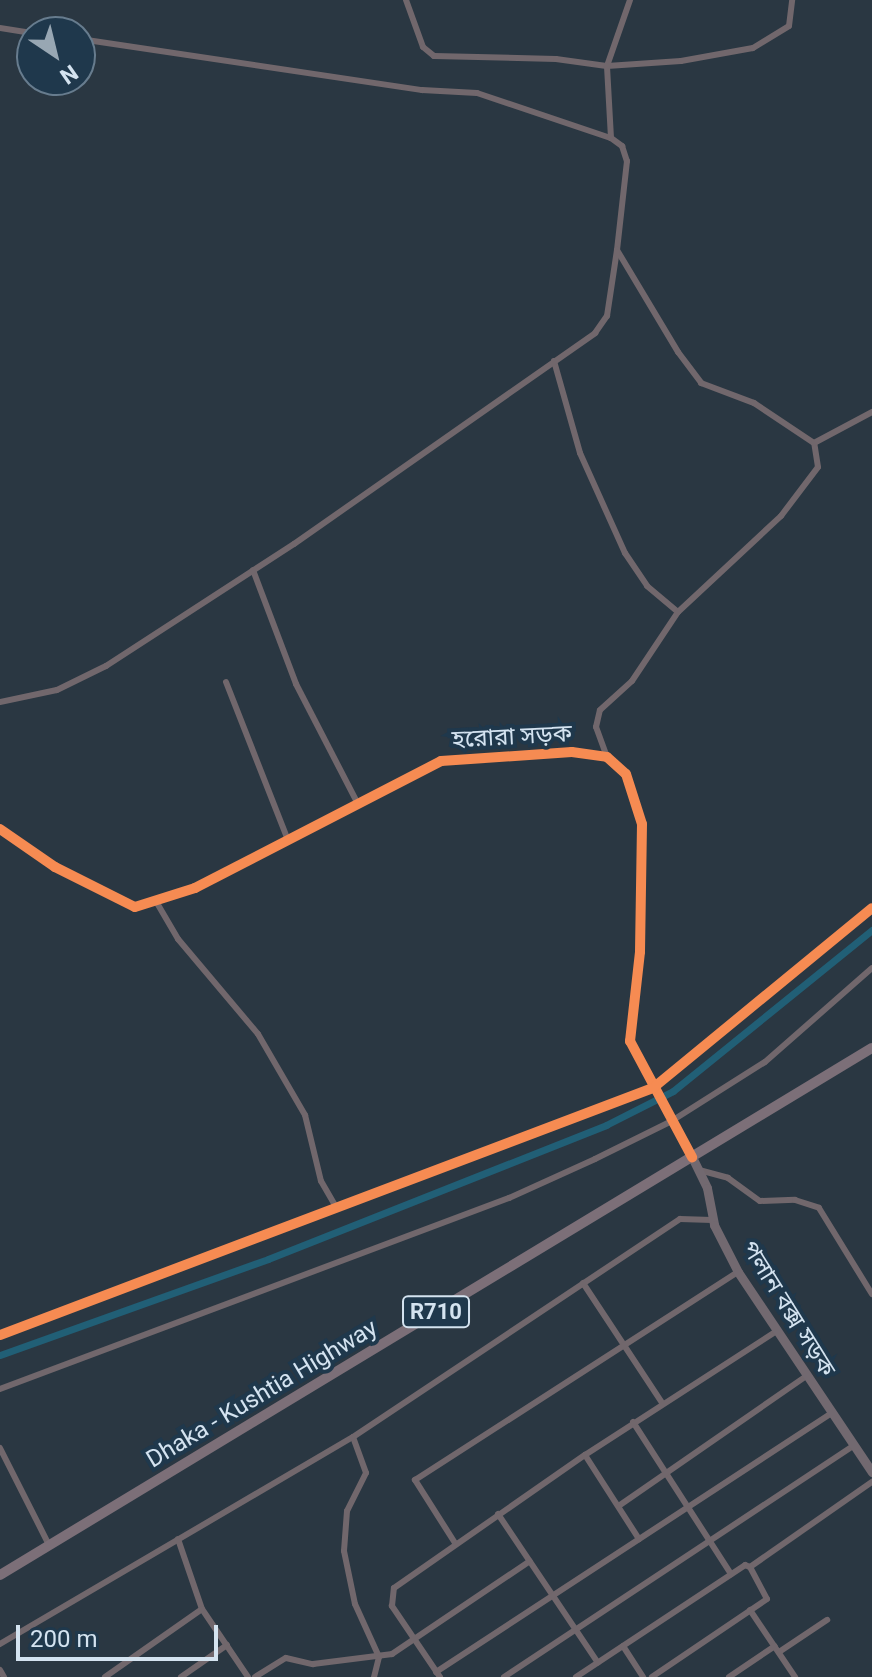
<!DOCTYPE html>
<meta charset="utf-8">
<style>
body{margin:0}
#map{position:relative;width:872px;height:1677px;overflow:hidden;background:#2a3742;font-family:Roboto,"Noto Sans Bengali",sans-serif}
div>[style]{position:absolute}
.canal>*{height:7px;margin:-3.5px;padding:0 3.5px;transform-origin:3.5px;border-radius:3.5px;background:#215f76}
.minor>*{height:6px;margin:-3px;padding:0 3px;transform-origin:3px;border-radius:3px;background:#71676c}
.secondary>*{height:9px;margin:-4.5px;padding:0 4.5px;transform-origin:4.5px;border-radius:4.5px;background:#726970}
.primary>*{height:10px;margin:-5px;padding:0 5px;transform-origin:5px;border-radius:5px;background:#7c6f78}
.cycleway>*{height:10px;margin:-5px;padding:0 5px;transform-origin:5px;border-radius:5px;background:#f68b52}
span{translate:-50% -50%;white-space:nowrap;text-align:center;line-height:1.15;-webkit-text-stroke:8px #1f384c;paint-order:stroke}
.shield-label span{padding:2px 6px;background:#1f384c;border:2px solid;border-radius:6px;-webkit-text-stroke-width:0}
.shield-label{font-size:22px;color:#d4e3f0;font-weight:700}
.street-label{font-size:24px;color:#d4e3f0}
.north{position:absolute;left:16px;top:16px;width:80px;height:80px;box-sizing:border-box;background:#1f384c;border:2px solid #677c8e;border-radius:50%;rotate:145deg;font-size:22px;font-weight:700;line-height:32px;text-align:center;color:#d4e3f0}
.north::after{content:'';display:block;margin:auto;width:28px;height:36px;background:#98a7b3;clip-path:polygon(50% 0,100% 100%,50% 72%,0 100%)}
.scale{position:absolute;left:16px;top:1625px;width:202px;height:36px;box-sizing:border-box;border:4px solid #d4e3f0;border-top:0;padding-left:10px;font-size:24px;line-height:28px;white-space:nowrap;color:#d4e3f0;-webkit-text-stroke:6px #1f384c;paint-order:stroke}
</style>
<div id="map">
<div class="canal">
<i style="left:0;top:1355px;width:285px;rotate:-19.7deg"></i>
<i style="left:268px;top:1259px;width:364px;rotate:-21.6deg"></i>
<i style="left:606px;top:1125px;width:75px;rotate:-26.9deg"></i>
<i style="left:673px;top:1091px;width:256px;rotate:-39deg"></i>
</div>
<div class="minor">
<i style="left:406px;top:0;width:50px;rotate:70.1deg"></i>
<i style="left:423px;top:47px;width:14px;rotate:39deg"></i>
<i style="left:434px;top:56px;width:122px;rotate:1.4deg"></i>
<i style="left:556px;top:59px;width:51px;rotate:7.8deg"></i>
<i style="left:607px;top:66px;width:74px;rotate:-3.9deg"></i>
<i style="left:681px;top:61px;width:73px;rotate:-10.2deg"></i>
<i style="left:753px;top:48px;width:42px;rotate:-31.4deg"></i>
<i style="left:789px;top:26px;width:26px;rotate:-83deg"></i>
<i style="left:0;top:28px;width:32px;rotate:9deg"></i>
<i style="left:80px;top:39px;width:346px;rotate:8.5deg"></i>
<i style="left:422px;top:90px;width:55px;rotate:3.1deg"></i>
<i style="left:477px;top:93px;width:141px;rotate:18.6deg"></i>
<i style="left:611px;top:138px;width:14px;rotate:36deg"></i>
<i style="left:622px;top:146px;width:16px;rotate:72deg"></i>
<i style="left:627px;top:161px;width:90px;rotate:96.4deg"></i>
<i style="left:617px;top:250px;width:119px;rotate:59.1deg"></i>
<i style="left:678px;top:352px;width:39px;rotate:53deg"></i>
<i style="left:701px;top:383px;width:57px;rotate:20.7deg"></i>
<i style="left:754px;top:403px;width:72px;rotate:33.7deg"></i>
<i style="left:611px;top:138px;width:72px;rotate:-93.2deg"></i>
<i style="left:607px;top:66px;width:70px;rotate:-70.8deg"></i>
<i style="left:554px;top:361px;width:96px;rotate:74.2deg"></i>
<i style="left:580px;top:453px;width:110px;rotate:65.8deg"></i>
<i style="left:625px;top:553px;width:40px;rotate:56deg"></i>
<i style="left:647px;top:586px;width:40px;rotate:40deg"></i>
<i style="left:253px;top:570px;width:122px;rotate:69.3deg"></i>
<i style="left:296px;top:684px;width:133px;rotate:62.7deg"></i>
<i style="left:226px;top:682px;width:170px;rotate:68.6deg"></i>
<i style="left:0;top:702px;width:58px;rotate:-11.9deg"></i>
<i style="left:57px;top:690px;width:55px;rotate:-26.1deg"></i>
<i style="left:106px;top:666px;width:224px;rotate:-33deg"></i>
<i style="left:294px;top:544px;width:368px;rotate:-35deg"></i>
<i style="left:595px;top:333px;width:21px;rotate:-55deg"></i>
<i style="left:607px;top:316px;width:67px;rotate:-81.4deg"></i>
<i style="left:607px;top:757px;width:32px;rotate:-110deg"></i>
<i style="left:596px;top:727px;width:17px;rotate:-77deg"></i>
<i style="left:600px;top:710px;width:43px;rotate:-42.2deg"></i>
<i style="left:632px;top:681px;width:83px;rotate:-56.3deg"></i>
<i style="left:678px;top:612px;width:141px;rotate:-43deg"></i>
<i style="left:781px;top:516px;width:61px;rotate:-52.9deg"></i>
<i style="left:818px;top:467px;width:24px;rotate:-99deg"></i>
<i style="left:814px;top:443px;width:66px;rotate:-28.1deg"></i>
<i style="left:0;top:829px;width:67px;rotate:34.6deg"></i>
<i style="left:55px;top:867px;width:89px;rotate:26.6deg"></i>
<i style="left:135px;top:907px;width:63px;rotate:-17.6deg"></i>
<i style="left:195px;top:888px;width:277px;rotate:-27.3deg"></i>
<i style="left:441px;top:761px;width:131px;rotate:-3.9deg"></i>
<i style="left:572px;top:752px;width:35px;rotate:8deg"></i>
<i style="left:607px;top:757px;width:25px;rotate:42deg"></i>
<i style="left:626px;top:774px;width:52px;rotate:72.3deg"></i>
<i style="left:642px;top:824px;width:128px;rotate:90.9deg"></i>
<i style="left:640px;top:952px;width:90px;rotate:96.4deg"></i>
<i style="left:630px;top:1041px;width:130px;rotate:62.1deg"></i>
<i style="left:157px;top:903px;width:42px;rotate:59.7deg"></i>
<i style="left:178px;top:939px;width:124px;rotate:49.9deg"></i>
<i style="left:258px;top:1034px;width:94px;rotate:59.9deg"></i>
<i style="left:305px;top:1115px;width:68px;rotate:76.4deg"></i>
<i style="left:321px;top:1181px;width:28px;rotate:60deg"></i>
<i style="left:699px;top:1170px;width:30px;rotate:15deg"></i>
<i style="left:728px;top:1178px;width:39px;rotate:36deg"></i>
<i style="left:760px;top:1201px;width:35px;rotate:-2deg"></i>
<i style="left:795px;top:1200px;width:25px;rotate:18deg"></i>
<i style="left:819px;top:1208px;width:101px;rotate:58.4deg"></i>
<i style="left:583px;top:1283px;width:144px;rotate:56.6deg"></i>
<i style="left:0;top:1335px;width:698px;rotate:-20.72deg"></i>
<i style="left:653px;top:1088px;width:283px;rotate:-39.4deg"></i>
<i style="left:0;top:1389px;width:544px;rotate:-20.57deg"></i>
<i style="left:509px;top:1198px;width:94px;rotate:-24.4deg"></i>
<i style="left:595px;top:1159px;width:84px;rotate:-26.3deg"></i>
<i style="left:670px;top:1122px;width:112px;rotate:-32.3deg"></i>
<i style="left:765px;top:1062px;width:142px;rotate:-41.3deg"></i>
<i style="left:633px;top:1422px;width:181px;rotate:57.2deg"></i>
<i style="left:353px;top:1437px;width:38px;rotate:70deg"></i>
<i style="left:366px;top:1473px;width:42px;rotate:116.6deg"></i>
<i style="left:347px;top:1511px;width:40px;rotate:94.3deg"></i>
<i style="left:344px;top:1551px;width:54px;rotate:78.3deg"></i>
<i style="left:355px;top:1604px;width:58px;rotate:65.6deg"></i>
<i style="left:379px;top:1657px;width:21px;rotate:104deg"></i>
<i style="left:0;top:1448px;width:109px;rotate:63.2deg"></i>
<i style="left:585px;top:1455px;width:100px;rotate:57.3deg"></i>
<i style="left:620px;top:1505px;width:226px;rotate:-34.7deg"></i>
<i style="left:498px;top:1514px;width:179px;rotate:56.1deg"></i>
<i style="left:178px;top:1539px;width:74px;rotate:71.1deg"></i>
<i style="left:202px;top:1609px;width:82px;rotate:55.9deg"></i>
<i style="left:455px;top:1543px;width:75px;rotate:-122.4deg"></i>
<i style="left:415px;top:1480px;width:384px;rotate:-32.8deg"></i>
<i style="left:750px;top:1567px;width:149px;rotate:-34.9deg"></i>
<i style="left:750px;top:1610px;width:81px;rotate:56.1deg"></i>
<i style="left:0;top:1644px;width:409px;rotate:-30.4deg"></i>
<i style="left:353px;top:1437px;width:393px;rotate:-33.7deg"></i>
<i style="left:680px;top:1219px;width:32px;rotate:2deg"></i>
<i style="left:623px;top:1646px;width:37px;rotate:57deg"></i>
<i style="left:779px;top:1652px;width:58px;rotate:-33.7deg"></i>
<i style="left:0;top:1670px;width:8px;rotate:60deg"></i>
<i style="left:436px;top:1672px;width:472px;rotate:-33.2deg"></i>
<i style="left:105px;top:1677px;width:118px;rotate:-35deg"></i>
<i style="left:181px;top:1677px;width:56px;rotate:-34.8deg"></i>
<i style="left:255px;top:1677px;width:36px;rotate:-32deg"></i>
<i style="left:286px;top:1658px;width:28px;rotate:13deg"></i>
<i style="left:313px;top:1664px;width:80px;rotate:-7.2deg"></i>
<i style="left:392px;top:1654px;width:166px;rotate:-34deg"></i>
<i style="left:440px;top:1677px;width:86px;rotate:-124.1deg"></i>
<i style="left:392px;top:1606px;width:18px;rotate:-84deg"></i>
<i style="left:394px;top:1588px;width:233px;rotate:-34.9deg"></i>
<i style="left:585px;top:1455px;width:226px;rotate:-32.9deg"></i>
<i style="left:504px;top:1677px;width:419px;rotate:-33.5deg"></i>
<i style="left:576px;top:1677px;width:203px;rotate:-33.5deg"></i>
<i style="left:745px;top:1565px;width:5px;rotate:22deg"></i>
<i style="left:750px;top:1567px;width:36px;rotate:62deg"></i>
<i style="left:767px;top:1599px;width:139px;rotate:145.9deg"></i>
<i style="left:729px;top:1677px;width:55px;rotate:-34deg"></i>
</div>
<div class="secondary">
<i style="left:692px;top:1157px;width:34px;rotate:64deg"></i>
<i style="left:707px;top:1188px;width:38px;rotate:79deg"></i>
<i style="left:714px;top:1225px;width:53px;rotate:62.9deg"></i>
<i style="left:738px;top:1272px;width:241px;rotate:56.2deg"></i>
</div>
<div class="primary">
<i style="left:0;top:1575px;width:1019px;rotate:-31.15deg"></i>
</div>
<div class="cycleway">
<i style="left:0;top:829px;width:67px;rotate:34.6deg"></i>
<i style="left:55px;top:867px;width:89px;rotate:26.6deg"></i>
<i style="left:135px;top:907px;width:63px;rotate:-17.6deg"></i>
<i style="left:195px;top:888px;width:277px;rotate:-27.3deg"></i>
<i style="left:441px;top:761px;width:131px;rotate:-3.9deg"></i>
<i style="left:572px;top:752px;width:35px;rotate:8deg"></i>
<i style="left:607px;top:757px;width:25px;rotate:42deg"></i>
<i style="left:626px;top:774px;width:52px;rotate:72.3deg"></i>
<i style="left:642px;top:824px;width:128px;rotate:90.9deg"></i>
<i style="left:640px;top:952px;width:90px;rotate:96.4deg"></i>
<i style="left:630px;top:1041px;width:132px;rotate:61.9deg"></i>
<i style="left:0;top:1335px;width:698px;rotate:-20.72deg"></i>
<i style="left:653px;top:1088px;width:283px;rotate:-39.4deg"></i>
</div>
<div class="shield-label">
<span style="left:436px;top:1312px">R710</span>
</div>
<div class="street-label">
<span style="left:512px;top:737px;rotate:-3deg">হরোরা সড়ক</span>
<span style="left:788px;top:1309px;rotate:58deg">পলান বক্স সড়ক</span>
<span style="left:262px;top:1394px;rotate:-31deg">Dhaka - Kushtia Highway</span>
</div>
<div class="north">N</div>
<div class="scale">200 m</div>
</div>
